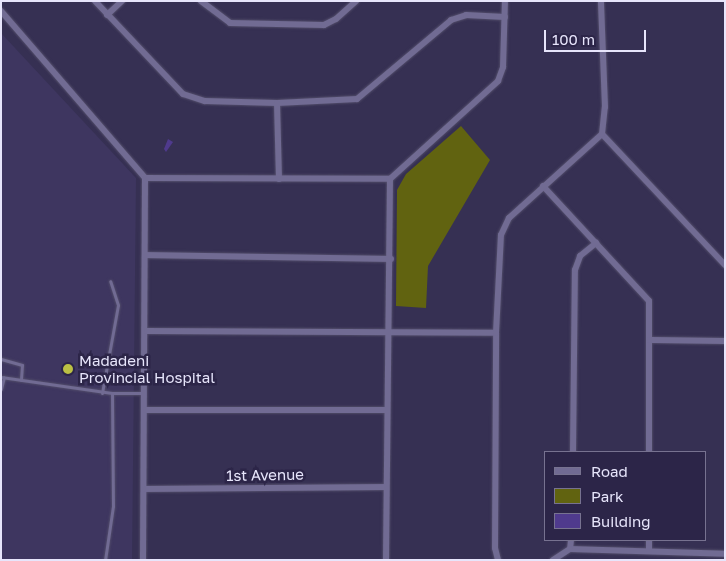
<!DOCTYPE html>
<style>
body{margin:0}
#map{position:relative;width:726px;height:561px;overflow:hidden;background:#363053;font-family:"Golos Text",sans-serif}
div>[style]{position:absolute}
.built>*{inset:0;background:#3e3660}
.green>*{inset:0;background:#616310}
.building>*{inset:0;background:#4f3a8d}
.roads{filter:drop-shadow(0 0 1px #524d6a) drop-shadow(0 0 1px #524d6a)}
.service>*{height:3px;margin:-1.5px;padding:0 1.5px;transform-origin:1.5px;border-radius:1.5px;background:#716b93}
.minor>*{height:6px;margin:-3px;padding:0 3px;transform-origin:3px;border-radius:3px;background:#716b93}
.dots>*{width:14px;height:14px;translate:-50% -50%;box-sizing:border-box;border:2px solid #2c2548;border-radius:50%}
span{translate:-50% -50%;white-space:nowrap;text-align:center;line-height:1.15;-webkit-text-stroke:5px #2c2548;paint-order:stroke}
.poi-label{font-size:15px;color:#e7e5fb}
.left{translate:0 -50%;text-align:left}
.street-label{font-size:15px;color:#e7e5fb}
.frame{position:absolute;inset:0;border:2px solid #e7e5fb;pointer-events:none}
.legend{position:absolute;left:544px;top:451px;width:162px;height:90px;box-sizing:border-box;background:#2c2548;border:1px solid #777290;margin:0;padding:6px 9px;list-style:none;font-size:15px;color:#e7e5fb}
.legend li{display:flex;align-items:center;gap:10px;height:25px}
.legend b{width:25px;border:1px solid #777290}
.scale{position:absolute;left:544px;top:30px;width:102px;height:22px;box-sizing:border-box;border:2px solid #e7e5fb;border-top:0;padding-left:6px;font-size:15px;line-height:18px;white-space:nowrap;color:#e7e5fb;-webkit-text-stroke:4px #2c2548;paint-order:stroke}
</style>
<div id="map">
<div class="built">
<i style="clip-path:polygon(1px 33px,136px 178px,132px 560px,1px 560px)"></i>
</div>
<div class="green">
<i style="clip-path:polygon(461px 126px,490px 160px,428px 266px,426px 308px,396px 306px,397px 190px,406px 174px)"></i>
</div>
<div class="building">
<i style="clip-path:polygon(168px 139px,173px 142px,166px 152px,164px 149px)"></i>
</div>
<div class="roads">
<div class="service">
<i style="left:1px;top:359px;width:22px;rotate:16deg"></i>
<i style="left:22px;top:365px;width:15px;rotate:94deg"></i>
<i style="left:1px;top:377px;width:112px;rotate:8.2deg"></i>
<i style="left:112px;top:393px;width:113px;rotate:89.5deg"></i>
<i style="left:113px;top:506px;width:55px;rotate:98.4deg"></i>
<i style="left:1px;top:389px;width:12px;rotate:-76deg"></i>
<i style="left:102px;top:393px;width:89px;rotate:-79.7deg"></i>
<i style="left:118px;top:305px;width:25px;rotate:-108deg"></i>
<i style="left:112px;top:393px;width:31px"></i>
</div>
<div class="minor">
<i style="left:95px;top:1px;width:128px;rotate:46.6deg"></i>
<i style="left:183px;top:94px;width:23px;rotate:18deg"></i>
<i style="left:205px;top:101px;width:72px;rotate:1.6deg"></i>
<i style="left:277px;top:103px;width:80px;rotate:-2.9deg"></i>
<i style="left:357px;top:99px;width:123px;rotate:-40deg"></i>
<i style="left:451px;top:20px;width:16px;rotate:-18deg"></i>
<i style="left:466px;top:15px;width:39px;rotate:3deg"></i>
<i style="left:201px;top:1px;width:36px;rotate:37deg"></i>
<i style="left:230px;top:23px;width:94px;rotate:1.2deg"></i>
<i style="left:324px;top:25px;width:13px;rotate:-27deg"></i>
<i style="left:336px;top:19px;width:27px;rotate:-42deg"></i>
<i style="left:1px;top:11px;width:221px;rotate:49.2deg"></i>
<i style="left:145px;top:178px;width:382px;rotate:90.3deg"></i>
<i style="left:107px;top:15px;width:21px;rotate:-43deg"></i>
<i style="left:277px;top:103px;width:76px;rotate:88.5deg"></i>
<i style="left:602px;top:134px;width:180px;rotate:46.8deg"></i>
<i style="left:145px;top:178px;width:245px;rotate:0.2deg"></i>
<i style="left:390px;top:179px;width:146px;rotate:-42.2deg"></i>
<i style="left:498px;top:81px;width:15px;rotate:-70deg"></i>
<i style="left:503px;top:67px;width:66px;rotate:-88.3deg"></i>
<i style="left:543px;top:186px;width:156px;rotate:47.3deg"></i>
<i style="left:649px;top:301px;width:151px;rotate:90deg"></i>
<i style="left:145px;top:255px;width:246px;rotate:0.9deg"></i>
<i style="left:147px;top:331px;width:349px;rotate:0.3deg"></i>
<i style="left:650px;top:340px;width:75px;rotate:0.8deg"></i>
<i style="left:146px;top:410px;width:241px"></i>
<i style="left:573px;top:452px;width:182px;rotate:-89.4deg"></i>
<i style="left:575px;top:270px;width:15px;rotate:-70deg"></i>
<i style="left:580px;top:256px;width:21px;rotate:-39deg"></i>
<i style="left:145px;top:489px;width:240px;rotate:-0.5deg"></i>
<i style="left:571px;top:540px;width:9px;rotate:96deg"></i>
<i style="left:570px;top:549px;width:155px;rotate:1.8deg"></i>
<i style="left:649px;top:551px;width:11px;rotate:-90deg"></i>
<i style="left:386px;top:560px;width:381px;rotate:-89.4deg"></i>
<i style="left:498px;top:560px;width:12px;rotate:-104deg"></i>
<i style="left:495px;top:548px;width:215px;rotate:-89.7deg"></i>
<i style="left:496px;top:333px;width:98px;rotate:-87.1deg"></i>
<i style="left:501px;top:235px;width:19px;rotate:-65deg"></i>
<i style="left:509px;top:218px;width:125px;rotate:-42.1deg"></i>
<i style="left:602px;top:134px;width:27px;rotate:-84deg"></i>
<i style="left:605px;top:107px;width:106px;rotate:-92.2deg"></i>
<i style="left:553px;top:560px;width:20px;rotate:-33deg"></i>
</div>
</div>
<div class="dots">
<i style="left:68px;top:369px;background:#bbc044"></i>
</div>
<div class="poi-label">
<span class="left" style="left:79px;top:369px">Madadeni<br>Provincial Hospital</span>
</div>
<div class="street-label">
<span style="left:265px;top:475px;rotate:-1deg">1st Avenue</span>
</div>
<div class="frame"></div>
<ul class="legend">
<li><b style="height:6px;background:#716b93"></b>Road</li>
<li><b style="height:14px;background:#616310"></b>Park</li>
<li><b style="height:14px;background:#4f3a8d"></b>Building</li>
</ul>
<div class="scale">100 m</div>
</div>
